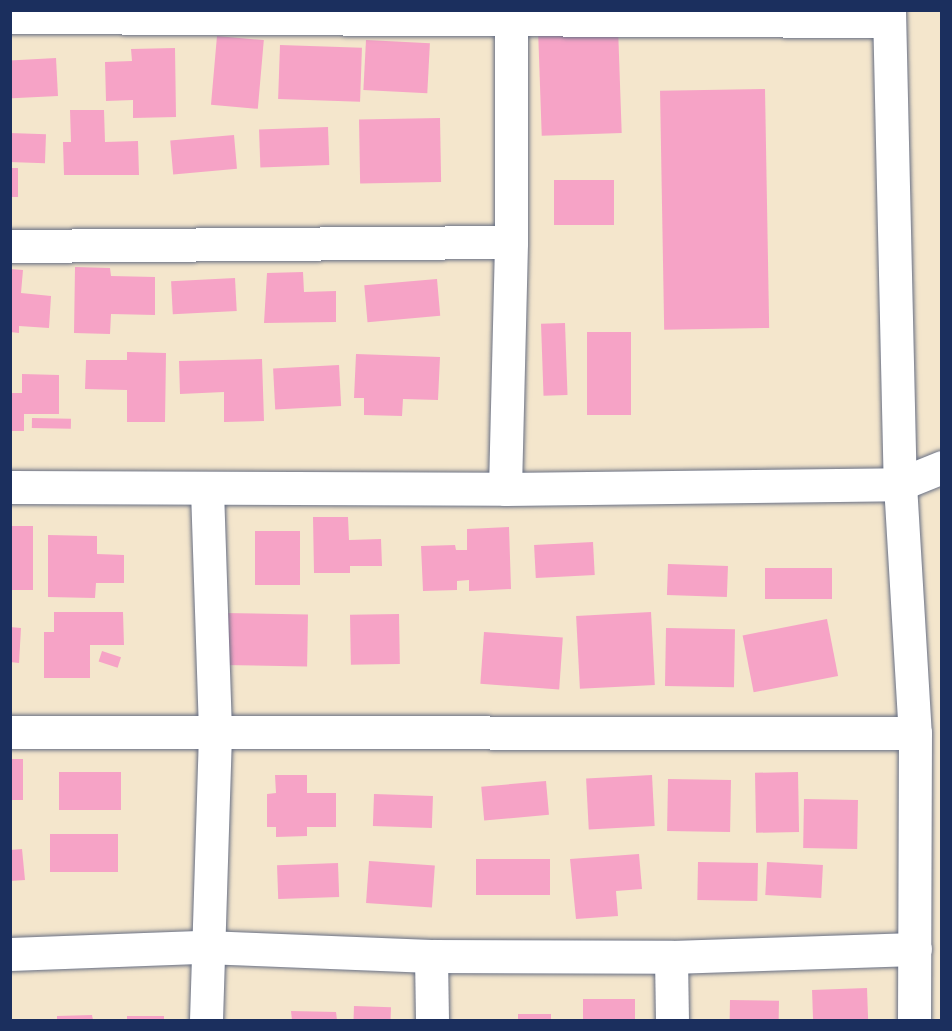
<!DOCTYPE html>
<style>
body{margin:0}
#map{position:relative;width:952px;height:1031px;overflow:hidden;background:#f4e6cc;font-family:"Shantell Sans",sans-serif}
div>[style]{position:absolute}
.building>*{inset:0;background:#f6a3c6;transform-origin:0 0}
.roads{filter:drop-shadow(0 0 2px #676f84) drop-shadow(0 0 2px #676f84)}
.minor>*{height:33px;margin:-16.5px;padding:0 16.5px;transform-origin:16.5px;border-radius:16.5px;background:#fff}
span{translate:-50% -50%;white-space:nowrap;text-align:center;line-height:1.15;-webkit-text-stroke:4.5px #fbf7ec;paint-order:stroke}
.frame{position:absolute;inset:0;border:12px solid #1b2f5e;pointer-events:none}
</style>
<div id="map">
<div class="building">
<i style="left:618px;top:27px;width:106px;height:80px;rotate:88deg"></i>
<i style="left:217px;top:36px;width:47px;height:69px;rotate:5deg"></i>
<i style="left:366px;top:40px;width:64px;height:50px;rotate:3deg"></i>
<i style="left:280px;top:45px;width:82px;height:54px;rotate:2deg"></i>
<i style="clip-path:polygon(175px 48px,176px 117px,133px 118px,133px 100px,106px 101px,105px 62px,132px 61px,131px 49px)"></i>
<i style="left:56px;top:58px;width:38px;height:46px;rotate:87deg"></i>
<i style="left:765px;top:89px;width:239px;height:105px;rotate:89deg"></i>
<i style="clip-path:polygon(70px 110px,104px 110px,105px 142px,138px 141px,139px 175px,64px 175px,63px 142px,71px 142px)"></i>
<i style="left:440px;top:118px;width:64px;height:81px;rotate:89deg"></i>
<i style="left:328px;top:127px;width:38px;height:69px;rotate:88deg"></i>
<i style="left:10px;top:133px;width:36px;height:29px;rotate:2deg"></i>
<i style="left:234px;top:135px;width:34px;height:64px;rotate:85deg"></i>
<i style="left:10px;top:168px;width:8px;height:29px"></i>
<i style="left:554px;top:180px;width:60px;height:45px"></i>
<i style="clip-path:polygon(75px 267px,110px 268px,111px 276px,155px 277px,155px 315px,111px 314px,110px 334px,74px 333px)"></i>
<i style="clip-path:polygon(10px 269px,23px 270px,21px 293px,51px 296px,49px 328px,19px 326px,19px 333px,10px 332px)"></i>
<i style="clip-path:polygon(303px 272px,304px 292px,336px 291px,336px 322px,264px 323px,267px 273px)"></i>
<i style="left:235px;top:278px;width:33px;height:64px;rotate:87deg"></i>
<i style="left:437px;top:279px;width:37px;height:73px;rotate:85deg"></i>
<i style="left:565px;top:323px;width:72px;height:24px;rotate:88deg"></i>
<i style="left:587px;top:332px;width:44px;height:83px"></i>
<i style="clip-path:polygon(127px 352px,166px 353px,165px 422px,127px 422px,127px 390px,85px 389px,86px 360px,127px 360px)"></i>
<i style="clip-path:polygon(356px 354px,440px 357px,438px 400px,403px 399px,402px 416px,364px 415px,364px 398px,354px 398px)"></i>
<i style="clip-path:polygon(262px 359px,264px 421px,224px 422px,224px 392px,180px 394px,179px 361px)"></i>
<i style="left:339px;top:365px;width:41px;height:66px;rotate:87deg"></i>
<i style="clip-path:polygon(22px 374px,59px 375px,59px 414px,24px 414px,24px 431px,10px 431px,10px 393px,22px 393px)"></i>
<i style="left:32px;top:418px;width:39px;height:10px;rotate:1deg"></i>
<i style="clip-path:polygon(313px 517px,348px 517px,349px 540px,381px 539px,382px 566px,350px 566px,350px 573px,314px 573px)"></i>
<i style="left:10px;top:526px;width:23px;height:64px"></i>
<i style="clip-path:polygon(509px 527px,511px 589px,469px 591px,469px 580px,457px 581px,457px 590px,423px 591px,421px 546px,455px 545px,456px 550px,467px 550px,467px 529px)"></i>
<i style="left:255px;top:531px;width:45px;height:54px"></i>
<i style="clip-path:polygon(48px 535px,97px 536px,97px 554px,124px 555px,124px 583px,96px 583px,95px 598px,48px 597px)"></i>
<i style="left:593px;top:542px;width:33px;height:59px;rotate:87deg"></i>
<i style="left:668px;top:564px;width:60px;height:31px;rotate:2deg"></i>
<i style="left:765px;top:568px;width:67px;height:31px"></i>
<i style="clip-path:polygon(54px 612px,123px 612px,124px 645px,90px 645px,90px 678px,44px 678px,44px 632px,54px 632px)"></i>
<i style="left:651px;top:612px;width:73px;height:75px;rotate:87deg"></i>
<i style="left:223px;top:613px;width:85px;height:52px;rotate:1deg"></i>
<i style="left:399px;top:614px;width:50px;height:49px;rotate:89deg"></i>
<i style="left:827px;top:619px;width:58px;height:86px;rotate:79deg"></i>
<i style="clip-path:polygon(10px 627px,21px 628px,19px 663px,10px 662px)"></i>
<i style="left:666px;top:628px;width:69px;height:58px;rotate:1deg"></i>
<i style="left:484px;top:632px;width:79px;height:52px;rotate:4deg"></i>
<i style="left:102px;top:651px;width:20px;height:11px;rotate:18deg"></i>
<i style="left:10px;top:759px;width:13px;height:41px"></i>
<i style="left:59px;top:772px;width:62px;height:38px"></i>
<i style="left:798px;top:772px;width:60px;height:43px;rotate:89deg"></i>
<i style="clip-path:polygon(275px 775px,307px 775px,307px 793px,336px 793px,336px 827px,307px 827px,307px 836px,276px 837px,276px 827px,267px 827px,267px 794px,276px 793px)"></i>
<i style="left:652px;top:775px;width:51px;height:66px;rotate:87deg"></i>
<i style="left:668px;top:779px;width:63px;height:52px;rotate:1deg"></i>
<i style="left:546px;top:781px;width:34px;height:65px;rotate:85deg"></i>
<i style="left:374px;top:794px;width:59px;height:32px;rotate:2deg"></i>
<i style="left:804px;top:799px;width:54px;height:49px;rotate:1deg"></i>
<i style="left:118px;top:834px;width:38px;height:68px;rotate:90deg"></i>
<i style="clip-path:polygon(22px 849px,25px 880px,10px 881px,10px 850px)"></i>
<i style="clip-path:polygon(639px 854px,642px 889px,616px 891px,618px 916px,576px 919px,570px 859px)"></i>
<i style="left:550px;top:859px;width:36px;height:74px;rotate:90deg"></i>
<i style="left:369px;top:861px;width:66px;height:42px;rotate:4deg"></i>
<i style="left:698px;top:862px;width:60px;height:38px;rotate:1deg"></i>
<i style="left:767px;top:862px;width:56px;height:33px;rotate:3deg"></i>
<i style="left:338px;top:863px;width:34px;height:61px;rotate:88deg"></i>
<i style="left:867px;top:988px;width:32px;height:55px;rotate:88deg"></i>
<i style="left:583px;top:999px;width:52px;height:21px"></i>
<i style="left:730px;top:1000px;width:49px;height:20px;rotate:1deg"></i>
<i style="left:354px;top:1006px;width:37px;height:14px;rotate:2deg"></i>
<i style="clip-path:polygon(291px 1011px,336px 1012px,337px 1020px,292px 1020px)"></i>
<i style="left:518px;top:1014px;width:33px;height:6px"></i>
<i style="clip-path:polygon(92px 1015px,93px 1020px,57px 1020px,57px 1016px)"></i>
<i style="left:127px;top:1016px;width:37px;height:4px"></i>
</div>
<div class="roads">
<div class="minor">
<i style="left:889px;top:10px;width:474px;rotate:88.7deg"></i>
<i style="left:900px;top:484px;width:249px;rotate:86.6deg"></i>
<i style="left:915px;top:733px;width:287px;rotate:90.2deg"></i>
<i style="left:10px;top:17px;width:879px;rotate:0.26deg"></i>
<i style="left:10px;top:246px;width:501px;rotate:-0.46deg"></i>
<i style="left:10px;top:487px;width:495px;rotate:0.2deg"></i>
<i style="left:505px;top:489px;width:395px;rotate:-0.7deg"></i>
<i style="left:900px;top:484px;width:45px;rotate:-22deg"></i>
<i style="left:505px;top:489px;width:247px;rotate:-88.6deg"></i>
<i style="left:511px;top:242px;width:224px;rotate:-90deg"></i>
<i style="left:10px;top:732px;width:905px;rotate:0.06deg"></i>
<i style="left:10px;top:954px;width:195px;rotate:-2.1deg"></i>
<i style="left:205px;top:947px;width:226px;rotate:2.3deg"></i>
<i style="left:431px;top:956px;width:240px;rotate:0.2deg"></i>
<i style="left:671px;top:957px;width:244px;rotate:-1.9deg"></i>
<i style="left:431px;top:956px;width:64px;rotate:89.1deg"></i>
<i style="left:671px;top:957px;width:63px;rotate:89.1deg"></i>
<i style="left:206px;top:1020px;width:289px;rotate:-88.2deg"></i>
<i style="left:215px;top:731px;width:241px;rotate:-91.9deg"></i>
</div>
</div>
<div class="frame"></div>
</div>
